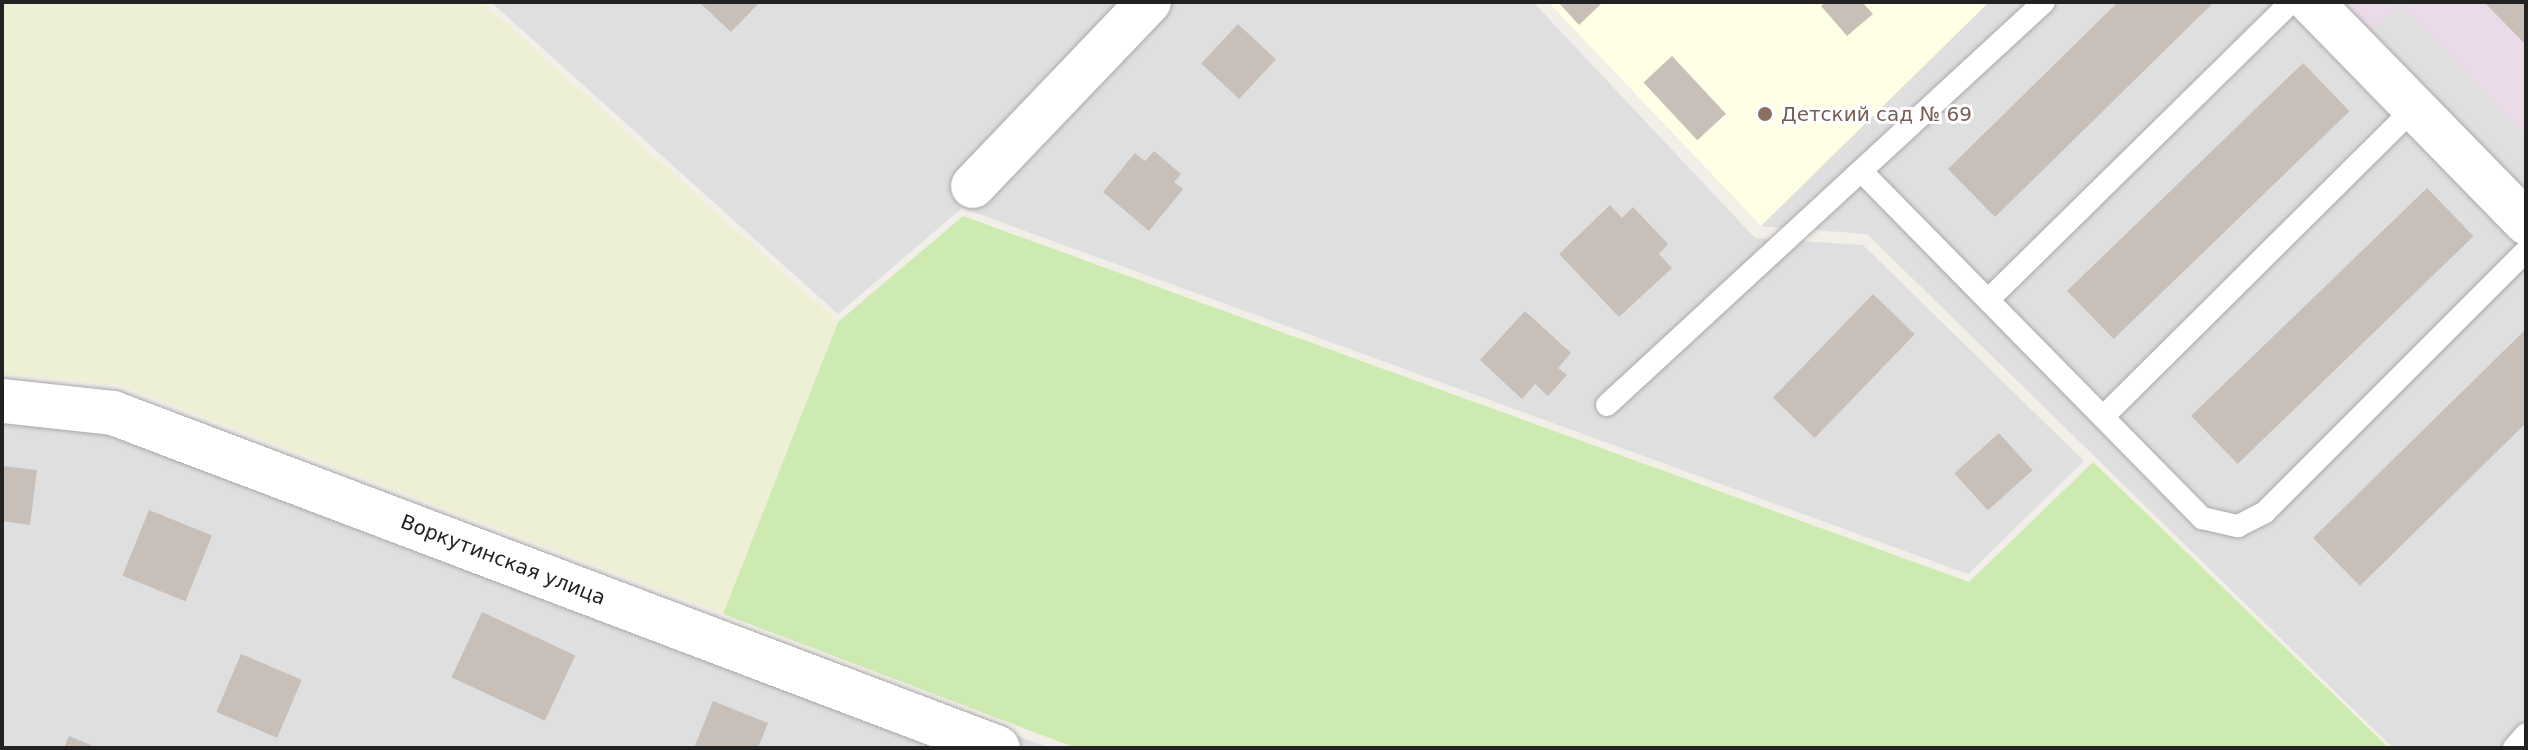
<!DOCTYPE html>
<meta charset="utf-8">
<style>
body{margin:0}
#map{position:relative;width:2528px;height:750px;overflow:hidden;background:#f2efe9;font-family:"DejaVu Sans",sans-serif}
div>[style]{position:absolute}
.residential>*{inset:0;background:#e0dfdf}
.industrial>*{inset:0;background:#ebdbe8}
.education>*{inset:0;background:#ffffe5}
.farmland>*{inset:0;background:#eef0d5}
.grass>*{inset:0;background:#cdebb0}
.building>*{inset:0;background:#c7bfb8;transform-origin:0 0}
.roads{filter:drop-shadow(0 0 2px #a9a9a9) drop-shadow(0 0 2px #a9a9a9)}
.lane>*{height:22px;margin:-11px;padding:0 11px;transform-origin:11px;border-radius:11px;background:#fff}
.street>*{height:44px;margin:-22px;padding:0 22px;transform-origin:22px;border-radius:22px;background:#fff}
.dots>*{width:22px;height:22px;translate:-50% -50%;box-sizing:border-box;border:4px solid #fff;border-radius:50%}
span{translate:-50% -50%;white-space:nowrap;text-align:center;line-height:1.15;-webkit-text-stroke:6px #fff;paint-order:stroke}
.education-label{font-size:20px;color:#785e54}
.left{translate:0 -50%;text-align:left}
.street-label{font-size:20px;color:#222}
.frame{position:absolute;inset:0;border:4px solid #222;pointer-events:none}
</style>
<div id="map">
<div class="residential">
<i style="clip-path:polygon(491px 2px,1533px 2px,1755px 238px,1863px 245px,2084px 461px,1968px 574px,962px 208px,838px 314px)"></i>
<i style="clip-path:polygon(1548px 2px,2526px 2px,2526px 748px,2393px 748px,1867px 234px,1761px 226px)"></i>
<i style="clip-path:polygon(2px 382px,117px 394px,1050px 748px,2px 748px)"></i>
</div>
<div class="industrial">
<i style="clip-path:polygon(2278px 2px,2526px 2px,2526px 136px,2400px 4px,2336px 62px)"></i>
</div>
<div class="education">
<i style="clip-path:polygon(1548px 2px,1989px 2px,1761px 226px)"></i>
</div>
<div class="farmland">
<i style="clip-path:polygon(2px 2px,482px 2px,838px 322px,723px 614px,120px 385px,2px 373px)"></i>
</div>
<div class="grass">
<i style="clip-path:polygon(963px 216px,1969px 582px,2093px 462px,2389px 748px,1076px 748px,723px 614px,838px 322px)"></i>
</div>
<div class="building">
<i style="clip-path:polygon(699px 2px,760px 2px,731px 32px)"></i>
<i style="clip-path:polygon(1558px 2px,1603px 2px,1579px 25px)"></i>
<i style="clip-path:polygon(1826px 2px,1862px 2px,1873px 14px,1847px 36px,1821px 6px)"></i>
<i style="clip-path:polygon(2118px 2px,2214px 2px,1995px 217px,1948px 169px)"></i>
<i style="clip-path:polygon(2484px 2px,2526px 2px,2526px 45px)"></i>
<i style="left:1238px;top:24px;width:52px;height:54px;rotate:43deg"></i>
<i style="left:1672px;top:56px;width:79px;height:39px;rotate:47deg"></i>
<i style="left:2303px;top:63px;width:67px;height:328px;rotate:46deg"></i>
<i style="clip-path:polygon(1154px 151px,1181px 174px,1174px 182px,1183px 189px,1149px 231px,1103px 192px,1135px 153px,1145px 161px)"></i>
<i style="left:2427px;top:188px;width:67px;height:328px;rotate:46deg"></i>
<i style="clip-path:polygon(1610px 205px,1622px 218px,1633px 207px,1668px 244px,1659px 254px,1672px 268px,1619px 317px,1559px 254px)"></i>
<i style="left:1873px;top:294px;width:58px;height:144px;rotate:44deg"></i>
<i style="clip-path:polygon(1525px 311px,1571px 353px,1558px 368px,1567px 375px,1548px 396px,1535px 384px,1522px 399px,1480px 360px)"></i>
<i style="clip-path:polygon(2526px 329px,2526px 423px,2360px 586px,2313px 538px)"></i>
<i style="left:1999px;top:433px;width:50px;height:60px;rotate:48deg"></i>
<i style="clip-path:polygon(2px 466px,37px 470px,30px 525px,2px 521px)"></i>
<i style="left:149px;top:510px;width:68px;height:71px;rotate:22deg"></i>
<i style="left:482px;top:612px;width:103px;height:72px;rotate:25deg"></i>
<i style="left:241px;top:654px;width:66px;height:63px;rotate:23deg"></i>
<i style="clip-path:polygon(713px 701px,768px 723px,758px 748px,694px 748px)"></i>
<i style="clip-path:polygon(69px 736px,98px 748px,64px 748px)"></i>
</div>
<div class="roads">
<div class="lane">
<i style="left:1863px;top:173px;width:484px;rotate:45.5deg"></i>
<i style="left:2202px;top:518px;width:37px;rotate:13deg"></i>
<i style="left:2238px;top:526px;width:30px;rotate:-27deg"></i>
<i style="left:2265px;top:512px;width:369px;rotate:-45deg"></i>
<i style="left:1988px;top:300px;width:425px;rotate:-44.5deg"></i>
<i style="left:1607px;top:405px;width:594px;rotate:-42.68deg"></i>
<i style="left:2103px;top:417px;width:437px;rotate:-44.8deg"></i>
<i style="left:2514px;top:748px;width:18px;rotate:-49deg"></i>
</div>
<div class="street">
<i style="left:2311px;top:2px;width:308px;rotate:45.7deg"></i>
<i style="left:973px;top:186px;width:255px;rotate:-46.3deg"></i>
<i style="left:2px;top:401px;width:112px;rotate:6.2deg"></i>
<i style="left:113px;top:413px;width:946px;rotate:20.73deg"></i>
</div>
</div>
<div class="dots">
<i style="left:1765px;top:114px;background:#8d6e63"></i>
</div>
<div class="education-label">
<span class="left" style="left:1781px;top:114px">Детский сад № 69</span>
</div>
<div class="street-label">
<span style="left:503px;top:560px;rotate:21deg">Воркутинская улица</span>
</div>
<div class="frame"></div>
</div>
